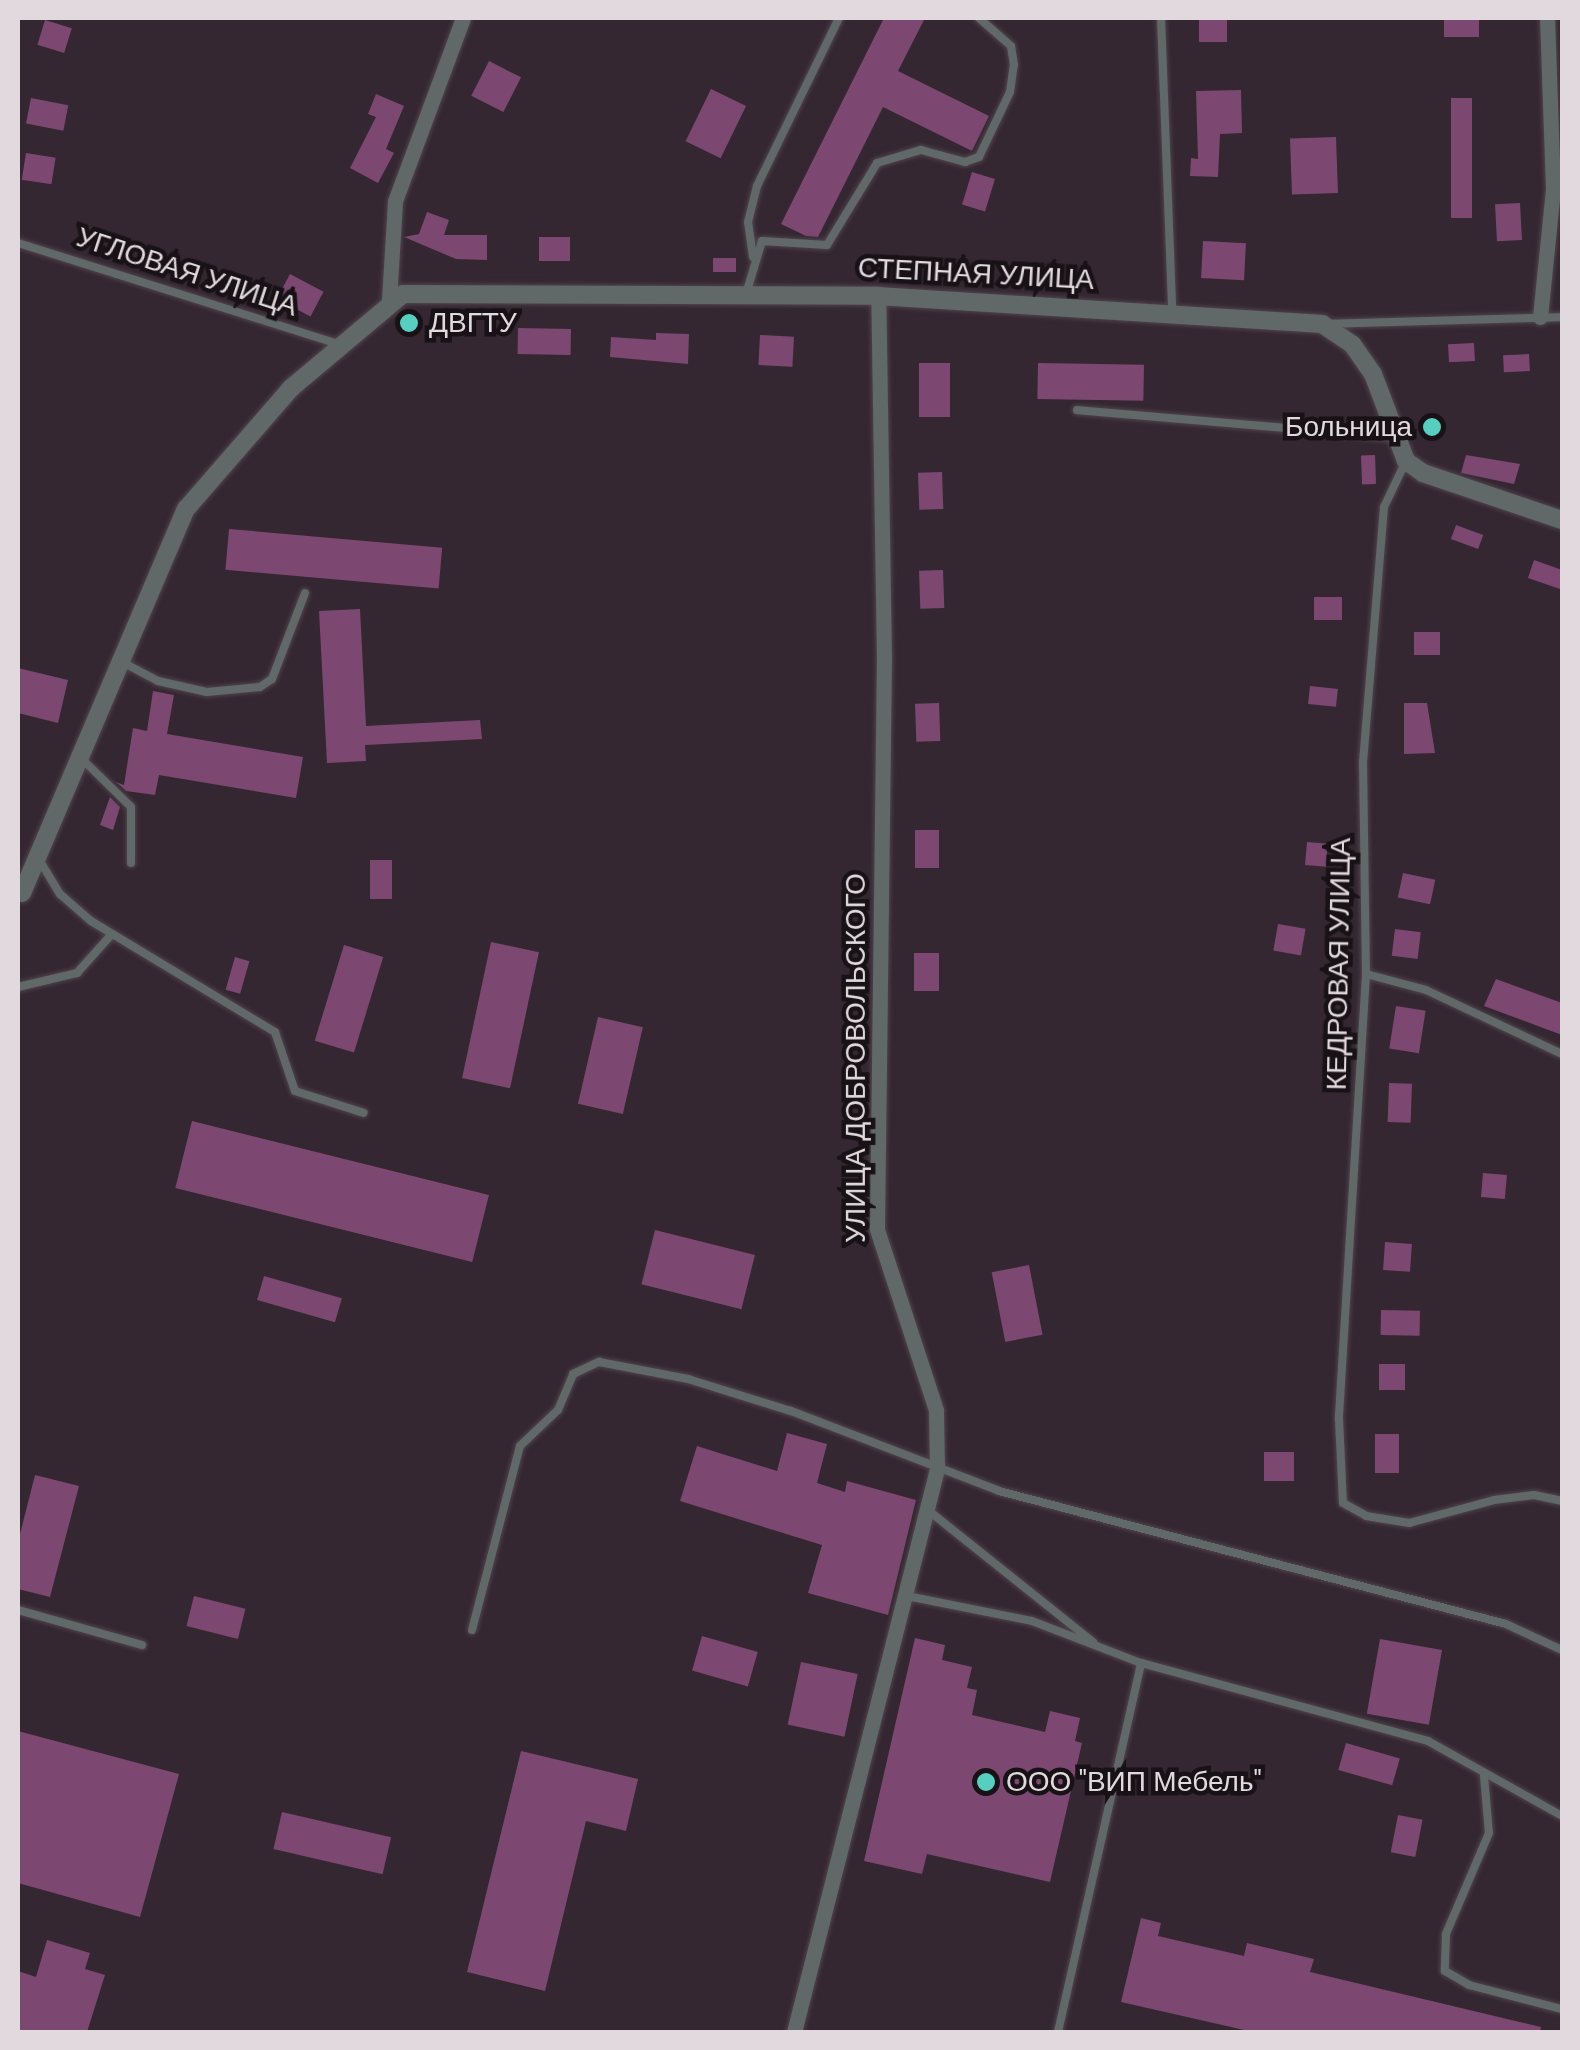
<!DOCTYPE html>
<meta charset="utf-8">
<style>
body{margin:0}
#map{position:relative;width:1580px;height:2050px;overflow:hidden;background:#342731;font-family:"DM Sans",sans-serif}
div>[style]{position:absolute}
.building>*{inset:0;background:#7c4871;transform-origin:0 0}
.roads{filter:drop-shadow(0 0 2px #50434d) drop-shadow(0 0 2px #50434d)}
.service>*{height:8px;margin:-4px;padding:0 4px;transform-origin:4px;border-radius:4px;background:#606968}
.minor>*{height:15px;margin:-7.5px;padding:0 7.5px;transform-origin:7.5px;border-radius:7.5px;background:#606968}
.tertiary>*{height:18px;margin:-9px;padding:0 9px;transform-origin:9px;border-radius:9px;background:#606968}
.dots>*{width:28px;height:28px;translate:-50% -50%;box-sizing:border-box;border:5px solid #181217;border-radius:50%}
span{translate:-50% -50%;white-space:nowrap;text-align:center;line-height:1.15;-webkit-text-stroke:9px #181217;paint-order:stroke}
.street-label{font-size:28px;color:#e2d9df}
.poi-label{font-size:28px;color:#e2d9df}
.left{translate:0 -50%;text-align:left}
.right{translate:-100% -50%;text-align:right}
.frame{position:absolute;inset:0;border:20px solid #e2d9df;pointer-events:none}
</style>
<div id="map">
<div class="building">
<i style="clip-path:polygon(884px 18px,925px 18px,898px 71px,989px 116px,972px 151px,883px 107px,818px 237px,806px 236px,781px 224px)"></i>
<i style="left:1199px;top:18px;width:28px;height:24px"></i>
<i style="left:1444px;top:18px;width:35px;height:19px"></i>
<i style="left:45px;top:20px;width:28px;height:26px;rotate:17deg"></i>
<i style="left:489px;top:61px;width:36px;height:39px;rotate:27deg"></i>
<i style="left:711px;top:89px;width:39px;height:58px;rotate:26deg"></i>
<i style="clip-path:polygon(1241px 90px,1242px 133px,1220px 134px,1218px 177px,1190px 176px,1191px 158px,1198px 159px,1196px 91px)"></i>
<i style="clip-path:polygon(376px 94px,404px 106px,386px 149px,394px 153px,378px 183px,350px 168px,376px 117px,368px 114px)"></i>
<i style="left:31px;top:98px;width:38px;height:26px;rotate:11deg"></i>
<i style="left:1451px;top:98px;width:21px;height:120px"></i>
<i style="left:1336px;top:137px;width:56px;height:46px;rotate:88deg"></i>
<i style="left:26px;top:153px;width:30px;height:27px;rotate:9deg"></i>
<i style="left:972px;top:172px;width:24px;height:34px;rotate:17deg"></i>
<i style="left:1520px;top:203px;width:37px;height:25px;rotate:87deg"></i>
<i style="clip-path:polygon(427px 212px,449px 220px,444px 235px,487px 235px,487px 260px,456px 259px,404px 237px,419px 234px)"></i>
<i style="left:539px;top:237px;width:31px;height:24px"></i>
<i style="left:1203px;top:241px;width:43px;height:37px;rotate:3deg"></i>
<i style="left:713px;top:258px;width:23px;height:14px"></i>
<i style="left:290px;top:274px;width:38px;height:28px;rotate:28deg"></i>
<i style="left:518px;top:328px;width:53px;height:26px;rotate:1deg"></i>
<i style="clip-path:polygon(656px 333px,689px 334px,688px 364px,610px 357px,611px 337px,656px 340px)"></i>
<i style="left:760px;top:335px;width:34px;height:30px;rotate:3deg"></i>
<i style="left:1474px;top:343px;width:18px;height:26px;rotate:87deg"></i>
<i style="left:1529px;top:354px;width:17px;height:26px;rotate:87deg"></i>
<i style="left:919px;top:363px;width:31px;height:54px"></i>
<i style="left:1038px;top:363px;width:106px;height:36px;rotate:1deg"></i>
<i style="left:1375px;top:455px;width:29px;height:14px;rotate:88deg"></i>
<i style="clip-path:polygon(1466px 455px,1520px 464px,1514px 484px,1461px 473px)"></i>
<i style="left:942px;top:472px;width:37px;height:24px;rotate:88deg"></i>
<i style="left:1456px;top:525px;width:29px;height:15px;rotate:20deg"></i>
<i style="left:229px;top:529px;width:214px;height:41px;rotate:5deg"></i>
<i style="clip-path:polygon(1534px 560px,1562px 570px,1560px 589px,1528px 578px)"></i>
<i style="left:943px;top:570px;width:38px;height:24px;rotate:88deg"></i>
<i style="left:1314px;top:597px;width:28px;height:23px"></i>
<i style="clip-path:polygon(360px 609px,366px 726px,480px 720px,482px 739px,365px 745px,366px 761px,327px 763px,319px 611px)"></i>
<i style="left:1414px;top:632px;width:26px;height:23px"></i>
<i style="clip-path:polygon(18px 668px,68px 680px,58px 723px,18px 713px)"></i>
<i style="left:1310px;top:686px;width:28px;height:18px;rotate:6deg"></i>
<i style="clip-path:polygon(153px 691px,174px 695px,167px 734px,303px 757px,296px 798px,159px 775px,155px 795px,126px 791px,116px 782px,124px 785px,133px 728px,147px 731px)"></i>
<i style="left:939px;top:703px;width:38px;height:24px;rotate:88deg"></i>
<i style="clip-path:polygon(1404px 703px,1427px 703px,1435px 753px,1404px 754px)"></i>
<i style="clip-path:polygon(110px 797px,120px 807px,113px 830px,100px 825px)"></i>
<i style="left:915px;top:830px;width:24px;height:38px"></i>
<i style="left:1307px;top:842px;width:21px;height:23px;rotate:5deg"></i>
<i style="left:370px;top:860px;width:22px;height:39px"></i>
<i style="left:1403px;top:873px;width:33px;height:25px;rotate:12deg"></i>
<i style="left:1278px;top:924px;width:28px;height:27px;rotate:10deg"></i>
<i style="left:1395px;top:929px;width:26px;height:27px;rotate:7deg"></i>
<i style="left:491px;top:942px;width:49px;height:139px;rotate:12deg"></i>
<i style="left:344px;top:945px;width:41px;height:100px;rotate:17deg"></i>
<i style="left:914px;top:953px;width:25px;height:38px"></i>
<i style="left:235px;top:957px;width:15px;height:34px;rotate:16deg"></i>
<i style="clip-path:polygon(1496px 979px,1562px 1003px,1562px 1035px,1484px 1006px)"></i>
<i style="left:1396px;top:1006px;width:30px;height:43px;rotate:9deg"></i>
<i style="left:598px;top:1017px;width:46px;height:89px;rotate:13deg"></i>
<i style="left:1389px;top:1083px;width:23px;height:39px;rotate:2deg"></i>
<i style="left:192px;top:1121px;width:306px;height:69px;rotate:14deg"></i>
<i style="left:1483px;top:1173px;width:24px;height:24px;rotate:5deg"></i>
<i style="left:655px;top:1230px;width:103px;height:56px;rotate:14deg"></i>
<i style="left:1385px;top:1242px;width:27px;height:28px;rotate:4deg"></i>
<i style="left:1029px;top:1265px;width:71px;height:38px;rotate:79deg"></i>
<i style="left:264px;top:1276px;width:81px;height:25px;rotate:16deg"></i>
<i style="left:1381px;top:1310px;width:39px;height:25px;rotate:1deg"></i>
<i style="left:1379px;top:1364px;width:26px;height:26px"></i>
<i style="clip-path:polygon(787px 1433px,827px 1444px,817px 1483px,845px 1492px,847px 1481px,916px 1500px,888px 1615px,808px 1593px,822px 1545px,680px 1501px,697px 1446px,777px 1471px)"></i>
<i style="left:1375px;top:1434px;width:24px;height:39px"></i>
<i style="left:1264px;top:1452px;width:30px;height:29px"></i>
<i style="clip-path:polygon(35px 1475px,79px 1486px,50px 1597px,18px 1589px,18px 1542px)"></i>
<i style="left:194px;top:1596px;width:53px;height:31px;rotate:14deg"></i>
<i style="left:702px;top:1636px;width:58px;height:36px;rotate:16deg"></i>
<i style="clip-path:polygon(915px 1638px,945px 1645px,942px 1660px,972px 1667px,967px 1688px,977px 1690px,972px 1715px,1045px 1732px,1050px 1711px,1080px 1718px,1075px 1741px,1082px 1743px,1050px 1882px,927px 1854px,922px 1874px,864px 1861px)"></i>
<i style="left:1380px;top:1639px;width:63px;height:76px;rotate:10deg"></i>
<i style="left:801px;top:1662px;width:58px;height:64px;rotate:12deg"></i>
<i style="clip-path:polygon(18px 1731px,179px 1774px,140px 1917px,18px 1883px)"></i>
<i style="left:1346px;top:1743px;width:56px;height:28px;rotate:16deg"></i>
<i style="clip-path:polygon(521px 1751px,638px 1779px,626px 1831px,586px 1821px,545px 1991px,467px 1972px)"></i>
<i style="left:282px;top:1812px;width:112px;height:38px;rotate:13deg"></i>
<i style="left:1398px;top:1815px;width:25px;height:38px;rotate:11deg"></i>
<i style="clip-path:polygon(1141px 1918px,1161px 1923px,1158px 1936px,1244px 1956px,1247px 1943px,1314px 1959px,1310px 1972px,1541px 2027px,1540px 2032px,1253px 2032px,1121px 2002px)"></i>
<i style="clip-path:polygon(47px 1940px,90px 1953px,85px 1969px,105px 1975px,87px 2032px,18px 2032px,18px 1971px,36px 1977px)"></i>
</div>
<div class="roads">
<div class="service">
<i style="left:1161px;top:18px;width:293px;rotate:87.8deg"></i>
<i style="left:18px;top:243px;width:336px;rotate:17.5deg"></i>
<i style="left:753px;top:257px;width:35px;rotate:-98deg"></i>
<i style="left:748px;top:222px;width:37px;rotate:-76deg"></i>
<i style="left:757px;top:186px;width:187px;rotate:-64deg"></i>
<i style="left:746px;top:294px;width:55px;rotate:-73.2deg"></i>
<i style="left:762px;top:241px;width:65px;rotate:3.5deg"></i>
<i style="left:827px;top:245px;width:96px;rotate:-58.6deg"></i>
<i style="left:877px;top:163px;width:46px;rotate:-16.5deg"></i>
<i style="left:921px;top:150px;width:46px;rotate:15.3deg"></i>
<i style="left:965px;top:162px;width:15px;rotate:-20deg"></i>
<i style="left:979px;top:157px;width:72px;rotate:-64.5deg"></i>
<i style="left:1010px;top:92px;width:27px;rotate:-82deg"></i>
<i style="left:1014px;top:65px;width:19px;rotate:-99deg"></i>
<i style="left:1011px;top:46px;width:43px;rotate:-138.8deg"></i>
<i style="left:1327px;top:324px;width:235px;rotate:-1.7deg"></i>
<i style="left:1077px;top:410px;width:317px;rotate:4.9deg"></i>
<i style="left:1406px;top:461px;width:51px;rotate:115.6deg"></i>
<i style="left:1384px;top:507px;width:255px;rotate:94.7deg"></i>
<i style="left:1363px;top:761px;width:213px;rotate:89.2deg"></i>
<i style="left:1366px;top:974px;width:446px;rotate:93.5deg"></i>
<i style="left:1339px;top:1419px;width:84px;rotate:87.3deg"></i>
<i style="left:1343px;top:1503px;width:26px;rotate:29deg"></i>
<i style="left:1366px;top:1516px;width:44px;rotate:9.2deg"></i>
<i style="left:1409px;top:1523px;width:88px;rotate:-15.1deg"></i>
<i style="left:1494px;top:1500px;width:40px;rotate:-7.1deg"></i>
<i style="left:1534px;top:1495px;width:29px;rotate:12deg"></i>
<i style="left:124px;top:663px;width:38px;rotate:28deg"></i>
<i style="left:158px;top:681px;width:50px;rotate:12.7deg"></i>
<i style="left:207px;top:692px;width:53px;rotate:-5.4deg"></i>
<i style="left:260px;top:687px;width:14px;rotate:-34deg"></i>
<i style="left:272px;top:679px;width:92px;rotate:-69deg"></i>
<i style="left:80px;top:757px;width:71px;rotate:44.4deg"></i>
<i style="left:131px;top:807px;width:56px;rotate:90deg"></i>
<i style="left:40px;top:861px;width:39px;rotate:59deg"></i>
<i style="left:60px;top:894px;width:41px;rotate:41.1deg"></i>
<i style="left:91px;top:921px;width:215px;rotate:31.1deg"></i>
<i style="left:275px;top:1032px;width:62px;rotate:71.3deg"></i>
<i style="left:295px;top:1091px;width:72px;rotate:17.7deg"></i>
<i style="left:1366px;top:974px;width:62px;rotate:14.9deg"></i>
<i style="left:1426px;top:990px;width:150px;rotate:25.2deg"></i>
<i style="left:18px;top:987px;width:61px;rotate:-13.3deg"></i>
<i style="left:77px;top:973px;width:51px;rotate:-48.2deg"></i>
<i style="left:929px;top:1511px;width:210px;rotate:38.6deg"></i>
<i style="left:907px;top:1596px;width:127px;rotate:11.3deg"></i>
<i style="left:1032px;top:1621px;width:117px;rotate:21.1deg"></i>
<i style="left:1141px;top:1663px;width:297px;rotate:15.2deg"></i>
<i style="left:1428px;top:1741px;width:154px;rotate:29.2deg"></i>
<i style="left:18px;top:1610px;width:129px;rotate:15.8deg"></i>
<i style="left:472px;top:1630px;width:190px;rotate:-75.4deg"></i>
<i style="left:520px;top:1446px;width:52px;rotate:-43.5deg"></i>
<i style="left:558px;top:1410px;width:39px;rotate:-67deg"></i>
<i style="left:573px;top:1374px;width:29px;rotate:-25deg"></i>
<i style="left:599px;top:1362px;width:91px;rotate:10.8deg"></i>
<i style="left:688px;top:1379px;width:108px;rotate:17.3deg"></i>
<i style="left:791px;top:1411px;width:223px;rotate:21deg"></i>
<i style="left:999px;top:1491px;width:524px;rotate:14.7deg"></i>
<i style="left:1506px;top:1624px;width:62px;rotate:24.9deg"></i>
<i style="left:1484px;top:1776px;width:57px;rotate:85deg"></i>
<i style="left:1489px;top:1833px;width:110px;rotate:113.1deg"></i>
<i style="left:1446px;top:1934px;width:37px;rotate:92deg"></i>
<i style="left:1445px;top:1971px;width:28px;rotate:30deg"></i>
<i style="left:1469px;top:1985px;width:96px;rotate:14.5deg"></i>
<i style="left:1058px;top:2032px;width:378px;rotate:-77.3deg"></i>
</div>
<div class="minor">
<i style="left:389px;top:300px;width:99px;rotate:-86.5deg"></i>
<i style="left:395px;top:201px;width:195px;rotate:-69.6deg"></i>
<i style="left:1540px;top:317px;width:129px;rotate:-84.2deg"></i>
<i style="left:1553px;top:189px;width:171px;rotate:-92deg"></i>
<i style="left:794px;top:2032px;width:581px;rotate:-75.75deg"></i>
<i style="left:937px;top:1469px;width:59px;rotate:-91deg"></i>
<i style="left:936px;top:1410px;width:190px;rotate:-108.1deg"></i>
<i style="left:877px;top:1229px;width:569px;rotate:-89.3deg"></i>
<i style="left:884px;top:660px;width:364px;rotate:-90.9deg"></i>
</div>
<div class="tertiary">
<i style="left:22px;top:893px;width:418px;rotate:-66.9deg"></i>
<i style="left:186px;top:509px;width:160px;rotate:-49deg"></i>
<i style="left:291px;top:388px;width:146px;rotate:-40deg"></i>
<i style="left:403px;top:294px;width:475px;rotate:0.2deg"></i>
<i style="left:878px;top:296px;width:445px;rotate:3.6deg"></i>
<i style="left:1322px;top:324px;width:36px;rotate:34deg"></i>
<i style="left:1352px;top:344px;width:37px;rotate:55deg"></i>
<i style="left:1373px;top:374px;width:93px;rotate:69.2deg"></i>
<i style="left:1406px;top:461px;width:21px;rotate:35deg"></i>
<i style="left:1423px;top:473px;width:147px;rotate:18.7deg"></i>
</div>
</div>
<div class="dots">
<i style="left:409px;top:323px;background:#58cec0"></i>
<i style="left:1432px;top:427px;background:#58cec0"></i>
<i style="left:986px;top:1782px;background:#58cec0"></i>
</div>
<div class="street-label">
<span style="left:187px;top:272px;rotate:18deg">УГЛОВАЯ УЛИЦА</span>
<span style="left:976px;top:274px;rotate:3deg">СТЕПНАЯ УЛИЦА</span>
<span style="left:1339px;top:964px;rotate:-89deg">КЕДРОВАЯ УЛИЦА</span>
<span style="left:856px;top:1058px;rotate:-90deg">УЛИЦА ДОБРОВОЛЬСКОГО</span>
</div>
<div class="poi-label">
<span class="left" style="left:429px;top:323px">ДВГТУ</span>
<span class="right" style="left:1412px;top:427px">Больница</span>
<span class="left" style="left:1006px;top:1782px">ООО "ВИП Мебель"</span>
</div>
<div class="frame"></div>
</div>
